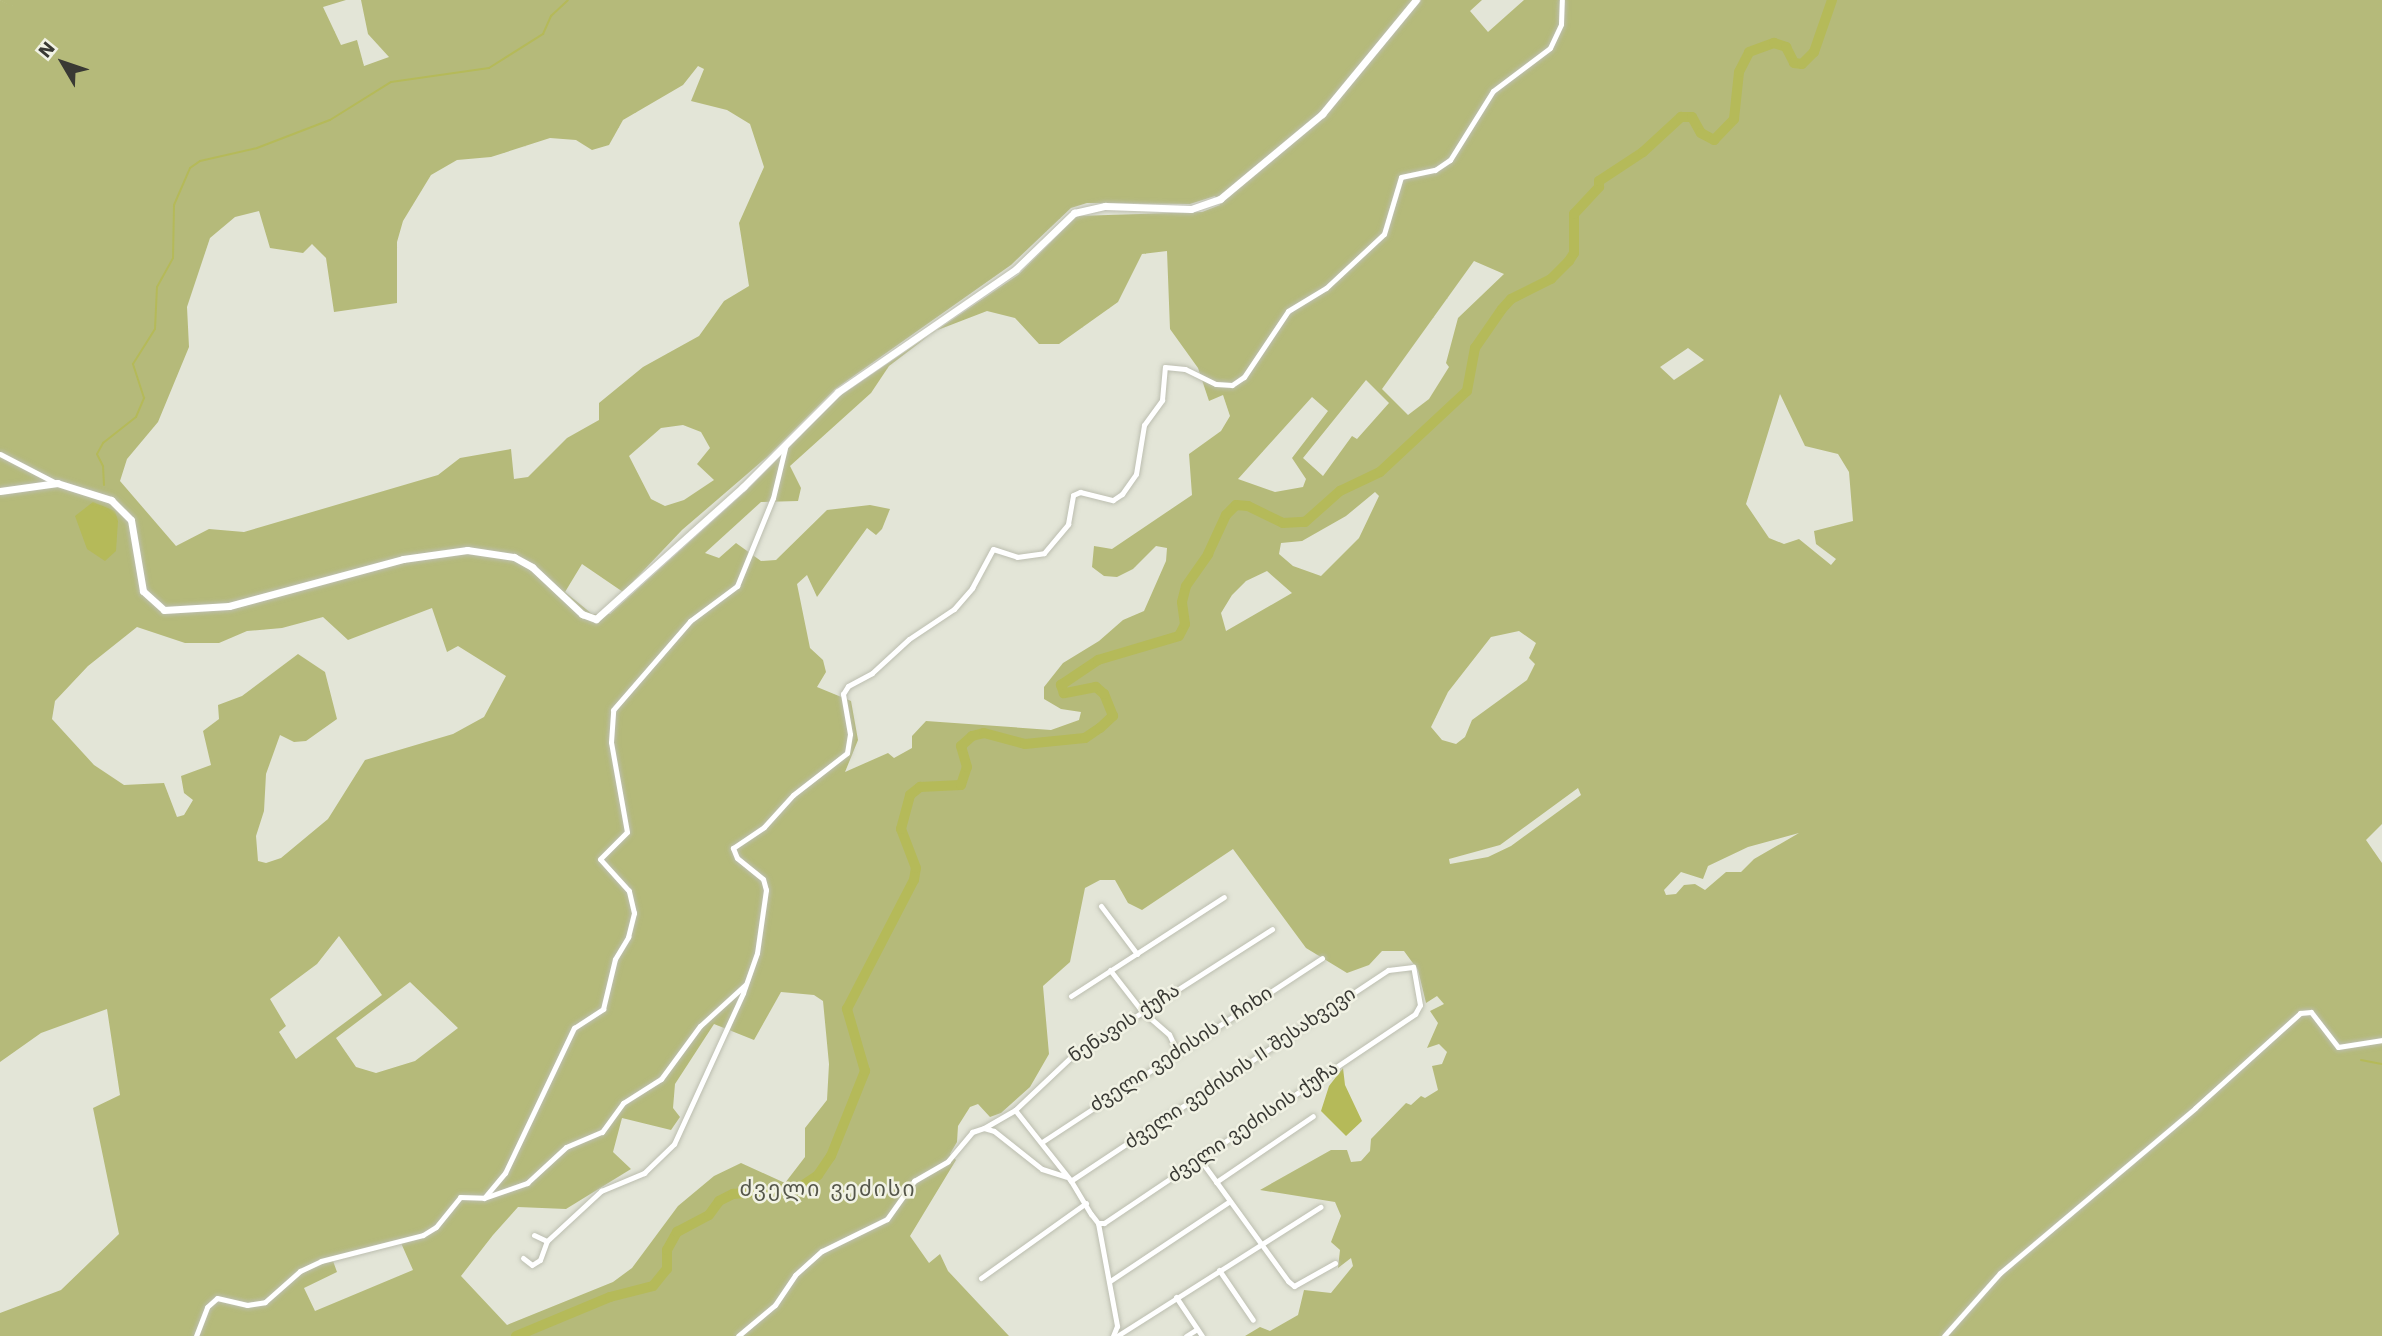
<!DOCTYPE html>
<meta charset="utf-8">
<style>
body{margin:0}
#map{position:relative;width:2382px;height:1336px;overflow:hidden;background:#e3e5d7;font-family:"Work Sans","Noto Sans Georgian",sans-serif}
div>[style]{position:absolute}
.green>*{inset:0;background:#b5ba7a}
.water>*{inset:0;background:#b5ba59}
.stream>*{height:2px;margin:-1px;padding:0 1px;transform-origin:1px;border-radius:1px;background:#b5ba59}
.river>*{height:10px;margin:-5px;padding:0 5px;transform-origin:5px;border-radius:5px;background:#b5ba59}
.roads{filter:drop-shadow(0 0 2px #bcbeb0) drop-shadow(0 0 2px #bcbeb0)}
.minor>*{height:5px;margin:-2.5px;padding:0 2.5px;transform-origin:2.5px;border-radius:2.5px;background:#fff}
.tertiary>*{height:7px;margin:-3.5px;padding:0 3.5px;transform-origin:3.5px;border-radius:3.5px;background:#fff}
span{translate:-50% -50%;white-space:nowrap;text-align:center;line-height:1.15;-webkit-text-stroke:5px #f1f2e4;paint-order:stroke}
.street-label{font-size:19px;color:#393934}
.neighbourhood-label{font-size:21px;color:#54564a;letter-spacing:2px}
.north{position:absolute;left:28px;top:28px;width:70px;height:70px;-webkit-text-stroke:5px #f1f2e4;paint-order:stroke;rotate:309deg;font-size:19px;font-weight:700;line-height:28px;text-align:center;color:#393934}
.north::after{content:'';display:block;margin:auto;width:24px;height:32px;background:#393934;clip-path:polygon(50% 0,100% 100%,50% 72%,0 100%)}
</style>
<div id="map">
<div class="green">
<i style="clip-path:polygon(evenodd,0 0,346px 0,323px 7px,341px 45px,357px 40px,364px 66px,389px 57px,368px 34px,361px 0,1482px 0,1470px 11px,1488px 32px,1524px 0,2382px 0,2382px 824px,2366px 840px,2382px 863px,2382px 1336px,1245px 1336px,1260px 1327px,1270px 1331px,1298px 1315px,1304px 1290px,1331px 1293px,1353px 1266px,1351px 1258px,1338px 1268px,1340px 1250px,1331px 1242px,1341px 1216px,1335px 1202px,1260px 1190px,1331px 1150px,1347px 1150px,1351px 1162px,1361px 1161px,1370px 1151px,1371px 1139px,1406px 1103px,1411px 1105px,1421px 1096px,1425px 1098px,1438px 1090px,1432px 1066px,1442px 1064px,1447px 1052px,1439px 1044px,1427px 1048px,1438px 1023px,1430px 1011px,1444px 1004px,1437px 996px,1426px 1003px,1418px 970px,1404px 951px,1382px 951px,1369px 965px,1347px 973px,1306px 948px,1233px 849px,1142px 910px,1128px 903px,1115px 880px,1100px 880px,1085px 888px,1070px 962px,1043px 986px,1049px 1054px,1030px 1087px,1001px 1113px,990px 1117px,978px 1104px,970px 1107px,958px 1126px,957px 1142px,950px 1154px,956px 1160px,910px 1236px,929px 1263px,940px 1254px,948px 1271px,1009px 1336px,0 1336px,0 1313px,61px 1290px,119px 1234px,93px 1108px,120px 1095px,107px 1009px,41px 1033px,0 1062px,0 0,698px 66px,704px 69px,691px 101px,727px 110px,750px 124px,764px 167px,739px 223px,749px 286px,724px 301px,699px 336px,643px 367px,599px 403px,599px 420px,567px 438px,528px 477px,514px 479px,511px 449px,460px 458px,438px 475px,244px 532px,209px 529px,176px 546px,120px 481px,127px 459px,158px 422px,189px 347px,187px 307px,210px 238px,235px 217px,259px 211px,270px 248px,303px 253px,312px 244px,326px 258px,334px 312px,397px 303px,397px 242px,403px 221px,431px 175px,457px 160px,491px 157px,550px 138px,576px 140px,592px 150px,609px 145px,623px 120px,683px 85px,698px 66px,0 0,1215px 196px,1220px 205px,1202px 212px,1077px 216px,1018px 275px,840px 396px,747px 490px,610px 614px,592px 614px,565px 592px,582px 564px,623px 592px,682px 530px,767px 457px,835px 389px,1011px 265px,1071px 208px,1087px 203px,1190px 204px,1215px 196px,0 0,1167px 251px,1170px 329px,1198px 368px,1209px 401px,1223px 395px,1230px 416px,1221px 431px,1189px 454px,1192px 495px,1112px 549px,1094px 546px,1092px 567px,1104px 576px,1117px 577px,1133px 569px,1156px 546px,1167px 548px,1166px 561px,1144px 611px,1123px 620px,1099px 641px,1063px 663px,1044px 687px,1044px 699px,1061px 709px,1081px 712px,1079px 720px,1051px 730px,926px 721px,912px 736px,912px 748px,894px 758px,888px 753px,845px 772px,858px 740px,851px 701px,817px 687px,826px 672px,823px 660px,810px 648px,797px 584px,807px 575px,817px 597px,867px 528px,876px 535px,882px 529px,890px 509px,870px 505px,827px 510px,776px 560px,761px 561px,736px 543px,719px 558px,705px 553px,761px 502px,798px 501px,801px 488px,790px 466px,871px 393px,889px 366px,935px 331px,987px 311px,1015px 318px,1039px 344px,1059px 344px,1118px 302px,1142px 254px,1167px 251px,0 0,1474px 261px,1504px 274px,1458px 318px,1446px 363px,1449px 367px,1429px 399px,1408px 415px,1382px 389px,1474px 261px,0 0,1688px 348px,1704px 360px,1674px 380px,1660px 367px,1688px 348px,0 0,1366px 380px,1389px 403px,1357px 439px,1352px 436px,1323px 476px,1303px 458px,1366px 380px,0 0,1780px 394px,1805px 446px,1838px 454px,1849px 472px,1853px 521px,1814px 531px,1816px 544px,1836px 559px,1831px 565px,1799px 539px,1784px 544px,1769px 538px,1746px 504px,1780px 394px,0 0,1312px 397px,1328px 411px,1292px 458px,1306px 479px,1303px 487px,1275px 492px,1238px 479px,1312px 397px,0 0,683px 425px,701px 432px,710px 448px,697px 464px,714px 480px,684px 500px,665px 506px,651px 499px,629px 456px,661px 428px,683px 425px,0 0,1375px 492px,1379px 496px,1359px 538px,1321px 576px,1293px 566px,1279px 554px,1281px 543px,1302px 541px,1346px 516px,1375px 492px,0 0,1267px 571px,1292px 593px,1226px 631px,1221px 613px,1232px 595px,1246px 581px,1267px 571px,0 0,432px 608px,447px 652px,458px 646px,506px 676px,484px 717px,453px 734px,365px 760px,328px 819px,281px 858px,266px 863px,258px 861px,256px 836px,264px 811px,266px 774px,280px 735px,294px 742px,306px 741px,337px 719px,325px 672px,298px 654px,242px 696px,218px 705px,219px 719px,203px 731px,211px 765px,181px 776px,184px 793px,193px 800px,184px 815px,177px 817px,164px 783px,124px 785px,94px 765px,52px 719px,55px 701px,88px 666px,137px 627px,185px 643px,219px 643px,247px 631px,282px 628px,323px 617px,348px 640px,432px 608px,0 0,1519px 631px,1536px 643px,1529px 658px,1535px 664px,1527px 680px,1472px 720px,1465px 737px,1456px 744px,1442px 740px,1431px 727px,1448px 692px,1491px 637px,1519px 631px,0 0,1578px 788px,1581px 795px,1511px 846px,1488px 857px,1450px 864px,1449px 859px,1500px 845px,1578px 788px,0 0,1799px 833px,1754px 859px,1741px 872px,1726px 872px,1705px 890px,1695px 884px,1684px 885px,1676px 894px,1666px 895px,1664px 890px,1681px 872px,1703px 879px,1708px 866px,1748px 847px,1799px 833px,0 0,339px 936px,382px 995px,296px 1059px,279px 1032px,286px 1026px,270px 999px,317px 964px,339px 936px,0 0,410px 982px,458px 1028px,415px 1061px,376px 1073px,356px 1067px,336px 1038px,410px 982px,0 0,781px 992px,814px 995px,823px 1001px,829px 1064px,827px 1100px,805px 1128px,805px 1157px,785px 1183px,741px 1163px,714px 1176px,678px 1206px,632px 1268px,613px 1282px,507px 1325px,461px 1276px,493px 1235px,518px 1207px,566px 1209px,631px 1169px,613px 1152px,622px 1118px,671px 1130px,680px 1117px,673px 1108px,675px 1084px,714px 1024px,754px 1040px,781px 992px,0 0,401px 1243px,413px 1270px,315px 1311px,304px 1288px,337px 1272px,333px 1261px,401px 1243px)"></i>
</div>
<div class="water">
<i style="clip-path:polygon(93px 502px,115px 511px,118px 521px,116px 551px,105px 561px,87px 549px,75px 516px)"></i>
<i style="clip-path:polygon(1343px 1068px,1345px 1085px,1362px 1121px,1346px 1136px,1321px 1111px,1329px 1086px)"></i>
</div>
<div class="stream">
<i style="left:104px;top:485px;width:19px;rotate:-93deg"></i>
<i style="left:103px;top:466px;width:13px;rotate:-117deg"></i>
<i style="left:97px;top:454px;width:13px;rotate:-61deg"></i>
<i style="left:103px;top:443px;width:42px;rotate:-38.2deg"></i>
<i style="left:136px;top:417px;width:21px;rotate:-67deg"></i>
<i style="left:144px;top:398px;width:36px;rotate:-108deg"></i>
<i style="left:133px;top:364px;width:41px;rotate:-57.8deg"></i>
<i style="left:155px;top:329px;width:42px;rotate:-87.3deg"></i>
<i style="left:157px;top:287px;width:33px;rotate:-61deg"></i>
<i style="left:173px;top:258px;width:53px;rotate:-88.9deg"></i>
<i style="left:174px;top:205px;width:40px;rotate:-66.6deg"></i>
<i style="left:190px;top:168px;width:12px;rotate:-35deg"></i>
<i style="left:200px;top:161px;width:58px;rotate:-12.8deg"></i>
<i style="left:257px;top:148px;width:78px;rotate:-21deg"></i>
<i style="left:330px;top:120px;width:72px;rotate:-31.9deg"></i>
<i style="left:391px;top:82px;width:99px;rotate:-8.1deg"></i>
<i style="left:489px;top:68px;width:64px;rotate:-32.2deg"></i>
<i style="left:543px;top:34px;width:20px;rotate:-66deg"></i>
<i style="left:551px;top:16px;width:23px;rotate:-43deg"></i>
<i style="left:2361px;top:1060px;width:21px;rotate:11deg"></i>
</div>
<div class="river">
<i style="left:516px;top:1336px;width:102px;rotate:-22.5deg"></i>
<i style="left:610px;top:1297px;width:44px;rotate:-14.3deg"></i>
<i style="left:653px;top:1286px;width:22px;rotate:-51deg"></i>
<i style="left:667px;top:1269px;width:19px;rotate:-90deg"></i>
<i style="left:667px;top:1250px;width:21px;rotate:-61deg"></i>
<i style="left:677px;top:1232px;width:36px;rotate:-28deg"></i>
<i style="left:709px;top:1215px;width:17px;rotate:-54deg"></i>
<i style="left:719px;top:1201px;width:16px;rotate:-27deg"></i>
<i style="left:733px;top:1194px;width:66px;rotate:-5.2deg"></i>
<i style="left:799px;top:1188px;width:23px;rotate:-34deg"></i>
<i style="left:818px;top:1175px;width:23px;rotate:-56deg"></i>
<i style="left:831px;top:1156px;width:92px;rotate:-68.2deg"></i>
<i style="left:865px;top:1071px;width:65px;rotate:-106.2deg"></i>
<i style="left:847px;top:1009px;width:145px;rotate:-62.6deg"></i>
<i style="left:914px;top:880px;width:12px;rotate:-81deg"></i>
<i style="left:916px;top:868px;width:42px;rotate:-111deg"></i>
<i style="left:901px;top:829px;width:35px;rotate:-75deg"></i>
<i style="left:910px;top:795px;width:13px;rotate:-39deg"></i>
<i style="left:920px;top:787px;width:41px;rotate:-2.8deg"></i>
<i style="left:961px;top:785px;width:19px;rotate:-72deg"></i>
<i style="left:967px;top:767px;width:22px;rotate:-106deg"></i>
<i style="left:961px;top:746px;width:15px;rotate:-42deg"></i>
<i style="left:972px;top:736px;width:12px;rotate:-14deg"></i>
<i style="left:984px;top:733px;width:42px;rotate:15deg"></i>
<i style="left:1025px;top:744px;width:60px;rotate:-5.7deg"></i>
<i style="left:1085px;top:738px;width:18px;rotate:-34deg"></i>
<i style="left:1100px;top:728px;width:18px;rotate:-43deg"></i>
<i style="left:1113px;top:716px;width:24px;rotate:-112deg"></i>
<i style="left:1104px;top:694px;width:11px;rotate:-139deg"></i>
<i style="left:1096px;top:687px;width:33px;rotate:169deg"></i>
<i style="left:1064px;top:693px;width:9px;rotate:-111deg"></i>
<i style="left:1061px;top:685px;width:45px;rotate:-34deg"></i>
<i style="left:1098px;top:660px;width:84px;rotate:-16.5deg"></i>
<i style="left:1179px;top:636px;width:13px;rotate:-63deg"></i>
<i style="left:1185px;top:624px;width:22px;rotate:-98deg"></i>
<i style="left:1182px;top:602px;width:16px;rotate:-76deg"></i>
<i style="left:1186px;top:586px;width:39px;rotate:-55deg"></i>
<i style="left:1208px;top:554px;width:43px;rotate:-65.2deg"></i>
<i style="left:1226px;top:515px;width:14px;rotate:-45deg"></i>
<i style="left:1236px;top:505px;width:12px;rotate:5deg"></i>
<i style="left:1248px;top:506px;width:39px;rotate:26deg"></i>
<i style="left:1283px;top:523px;width:22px;rotate:-3deg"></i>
<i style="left:1305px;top:522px;width:47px;rotate:-41.5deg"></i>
<i style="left:1340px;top:491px;width:44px;rotate:-25.4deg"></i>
<i style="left:1380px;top:472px;width:119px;rotate:-43deg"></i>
<i style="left:1467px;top:391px;width:44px;rotate:-79.5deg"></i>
<i style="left:1475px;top:348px;width:47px;rotate:-55.3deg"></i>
<i style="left:1502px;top:309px;width:13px;rotate:-48deg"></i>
<i style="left:1511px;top:299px;width:45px;rotate:-26.6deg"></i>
<i style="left:1551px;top:279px;width:25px;rotate:-45deg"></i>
<i style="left:1569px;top:261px;width:9px;rotate:-58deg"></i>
<i style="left:1574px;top:253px;width:39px;rotate:-90deg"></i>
<i style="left:1574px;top:214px;width:37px;rotate:-47deg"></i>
<i style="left:1599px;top:187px;width:6px;rotate:-90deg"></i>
<i style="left:1599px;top:181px;width:53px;rotate:-33.4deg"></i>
<i style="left:1643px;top:152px;width:52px;rotate:-42.6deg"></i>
<i style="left:1681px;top:117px;width:11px"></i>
<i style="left:1692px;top:117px;width:18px;rotate:61deg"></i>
<i style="left:1701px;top:133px;width:15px;rotate:28deg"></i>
<i style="left:1714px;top:140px;width:29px;rotate:-46deg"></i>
<i style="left:1734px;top:119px;width:47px;rotate:-83.9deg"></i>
<i style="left:1739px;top:72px;width:22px;rotate:-63deg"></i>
<i style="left:1749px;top:52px;width:27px;rotate:-20deg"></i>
<i style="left:1774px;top:43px;width:13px;rotate:18deg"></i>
<i style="left:1786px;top:47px;width:18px;rotate:63deg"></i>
<i style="left:1794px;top:63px;width:8px;rotate:7deg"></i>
<i style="left:1802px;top:64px;width:17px;rotate:-45deg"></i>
<i style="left:1814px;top:52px;width:55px;rotate:-70.9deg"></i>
</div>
<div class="roads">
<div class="minor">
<i style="left:0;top:454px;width:63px;rotate:27.4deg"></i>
<i style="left:1101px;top:906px;width:60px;rotate:53.1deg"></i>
<i style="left:1110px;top:970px;width:51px;rotate:52.2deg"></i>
<i style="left:1141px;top:1010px;width:37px;rotate:41deg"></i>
<i style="left:1169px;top:1034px;width:19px;rotate:65deg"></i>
<i style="left:1071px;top:996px;width:182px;rotate:-32.9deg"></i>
<i style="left:1015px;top:1110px;width:90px;rotate:51.7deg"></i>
<i style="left:1071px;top:1181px;width:39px;rotate:59deg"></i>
<i style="left:1091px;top:1214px;width:11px;rotate:52deg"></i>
<i style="left:1098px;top:1223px;width:6px"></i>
<i style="left:1104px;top:1223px;width:375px;rotate:-33.9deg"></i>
<i style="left:1415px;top:1014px;width:10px;rotate:-61deg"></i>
<i style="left:1420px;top:1005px;width:39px;rotate:-100deg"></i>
<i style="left:1413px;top:967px;width:25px;rotate:173deg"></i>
<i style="left:1388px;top:970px;width:381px;rotate:146.4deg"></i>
<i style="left:984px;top:1128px;width:36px;rotate:-30deg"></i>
<i style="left:1015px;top:1110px;width:74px;rotate:-43.4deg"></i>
<i style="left:1069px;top:1059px;width:241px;rotate:-32.6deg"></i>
<i style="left:1042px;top:1142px;width:335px;rotate:-33.3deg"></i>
<i style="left:1199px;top:1158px;width:152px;rotate:54.1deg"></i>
<i style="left:1288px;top:1281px;width:8px;rotate:40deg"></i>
<i style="left:1294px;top:1286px;width:47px;rotate:-29.3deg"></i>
<i style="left:1216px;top:1182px;width:117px;rotate:-34.2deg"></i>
<i style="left:484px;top:1198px;width:33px;rotate:-50deg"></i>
<i style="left:505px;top:1173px;width:161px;rotate:-64.6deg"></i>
<i style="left:574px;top:1028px;width:35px;rotate:-33deg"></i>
<i style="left:603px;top:1009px;width:51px;rotate:-76.5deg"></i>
<i style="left:615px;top:959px;width:26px;rotate:-59deg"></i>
<i style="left:628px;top:937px;width:25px;rotate:-76deg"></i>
<i style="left:634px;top:913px;width:23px;rotate:-103deg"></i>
<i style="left:629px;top:891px;width:43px;rotate:-132.2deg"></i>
<i style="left:600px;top:859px;width:38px;rotate:-45deg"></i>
<i style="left:627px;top:832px;width:91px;rotate:-100.1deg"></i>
<i style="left:611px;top:742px;width:32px;rotate:-86deg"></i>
<i style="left:613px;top:710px;width:118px;rotate:-49.1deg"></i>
<i style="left:690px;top:621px;width:59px;rotate:-36.7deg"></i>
<i style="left:737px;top:586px;width:95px;rotate:-67.8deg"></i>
<i style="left:773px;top:498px;width:56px;rotate:-76.5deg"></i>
<i style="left:1098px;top:1223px;width:105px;rotate:79.5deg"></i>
<i style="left:1117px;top:1326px;width:11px;rotate:112deg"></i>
<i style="left:534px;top:1235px;width:14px;rotate:25deg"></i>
<i style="left:547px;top:1241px;width:74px;rotate:-42.8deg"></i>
<i style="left:601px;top:1191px;width:47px;rotate:-22.7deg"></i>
<i style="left:644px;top:1173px;width:42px;rotate:-44deg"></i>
<i style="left:674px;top:1144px;width:166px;rotate:-65.4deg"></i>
<i style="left:743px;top:993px;width:42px;rotate:-70.7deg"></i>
<i style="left:757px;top:953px;width:64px;rotate:-81.9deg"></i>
<i style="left:766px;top:890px;width:11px;rotate:-105deg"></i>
<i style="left:763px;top:879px;width:33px;rotate:-141deg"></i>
<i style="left:737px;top:858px;width:11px;rotate:-112deg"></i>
<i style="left:733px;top:848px;width:37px;rotate:-34deg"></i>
<i style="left:764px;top:827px;width:43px;rotate:-47.8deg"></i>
<i style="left:793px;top:795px;width:68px;rotate:-37.9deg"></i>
<i style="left:847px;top:753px;width:19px;rotate:-81deg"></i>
<i style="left:850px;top:734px;width:41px;rotate:-99.9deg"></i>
<i style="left:843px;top:694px;width:9px;rotate:-58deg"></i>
<i style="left:848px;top:686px;width:27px;rotate:-28deg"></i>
<i style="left:872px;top:673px;width:50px;rotate:-42.6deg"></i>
<i style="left:909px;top:639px;width:54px;rotate:-33.7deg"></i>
<i style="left:954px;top:609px;width:28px;rotate:-49deg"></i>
<i style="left:972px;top:588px;width:44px;rotate:-61.7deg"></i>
<i style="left:993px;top:549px;width:25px;rotate:18deg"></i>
<i style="left:1017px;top:557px;width:27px;rotate:-8deg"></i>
<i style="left:1044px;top:553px;width:38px;rotate:-50deg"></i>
<i style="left:1068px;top:524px;width:29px;rotate:-80deg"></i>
<i style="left:1073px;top:495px;width:8px;rotate:-23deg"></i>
<i style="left:1080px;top:492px;width:34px;rotate:14deg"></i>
<i style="left:1113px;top:500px;width:11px;rotate:-34deg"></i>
<i style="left:1122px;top:494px;width:24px;rotate:-55deg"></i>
<i style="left:1136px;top:474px;width:50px;rotate:-80.7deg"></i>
<i style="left:1144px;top:425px;width:31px;rotate:-54deg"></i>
<i style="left:1162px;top:400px;width:33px;rotate:-85deg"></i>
<i style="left:1165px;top:367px;width:20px;rotate:6deg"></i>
<i style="left:1185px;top:369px;width:34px;rotate:26deg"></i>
<i style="left:1216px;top:384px;width:16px;rotate:4deg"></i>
<i style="left:1232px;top:385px;width:14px;rotate:-34deg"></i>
<i style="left:1244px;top:377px;width:79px;rotate:-56.3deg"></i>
<i style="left:1288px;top:311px;width:44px;rotate:-31.2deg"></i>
<i style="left:1326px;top:288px;width:79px;rotate:-43deg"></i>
<i style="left:1384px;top:234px;width:59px;rotate:-73.4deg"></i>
<i style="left:1401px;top:177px;width:35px;rotate:-12deg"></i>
<i style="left:1435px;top:170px;width:18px;rotate:-34deg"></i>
<i style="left:1450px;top:160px;width:81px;rotate:-58.1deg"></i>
<i style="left:1493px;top:91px;width:71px;rotate:-37deg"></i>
<i style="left:1550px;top:48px;width:26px;rotate:-65deg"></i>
<i style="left:1561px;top:24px;width:24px;rotate:-88deg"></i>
<i style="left:523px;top:1258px;width:11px;rotate:38deg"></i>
<i style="left:532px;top:1265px;width:9px;rotate:-32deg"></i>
<i style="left:540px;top:1260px;width:20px;rotate:-70deg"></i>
<i style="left:1219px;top:1270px;width:60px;rotate:55.8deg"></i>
<i style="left:981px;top:1278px;width:129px;rotate:-35.5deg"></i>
<i style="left:1110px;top:1281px;width:144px;rotate:-33.7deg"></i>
<i style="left:1176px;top:1297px;width:47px;rotate:56.3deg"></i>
<i style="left:196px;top:1336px;width:31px;rotate:-69deg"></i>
<i style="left:207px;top:1307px;width:13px;rotate:-42deg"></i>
<i style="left:217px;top:1298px;width:31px;rotate:13deg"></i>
<i style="left:247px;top:1305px;width:18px;rotate:-9deg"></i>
<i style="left:265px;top:1302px;width:47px;rotate:-41.5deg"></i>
<i style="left:300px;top:1271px;width:23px;rotate:-25deg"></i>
<i style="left:321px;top:1261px;width:105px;rotate:-14.3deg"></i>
<i style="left:423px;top:1235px;width:15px;rotate:-32deg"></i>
<i style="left:436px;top:1227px;width:38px;rotate:-51deg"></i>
<i style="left:460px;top:1197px;width:24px;rotate:2deg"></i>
<i style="left:484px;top:1198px;width:46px;rotate:-19.2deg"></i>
<i style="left:527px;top:1183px;width:53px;rotate:-42.7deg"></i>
<i style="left:566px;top:1147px;width:39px;rotate:-23deg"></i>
<i style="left:602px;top:1132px;width:36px;rotate:-54deg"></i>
<i style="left:623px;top:1103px;width:45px;rotate:-32.3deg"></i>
<i style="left:661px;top:1079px;width:66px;rotate:-53.7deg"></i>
<i style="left:700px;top:1026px;width:61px;rotate:-42.3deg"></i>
<i style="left:738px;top:1336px;width:48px;rotate:-40deg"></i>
<i style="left:775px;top:1305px;width:36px;rotate:-56deg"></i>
<i style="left:795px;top:1275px;width:36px;rotate:-42deg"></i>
<i style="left:822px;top:1251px;width:72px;rotate:-26.2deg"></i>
<i style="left:887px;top:1219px;width:47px;rotate:-54.6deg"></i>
<i style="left:914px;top:1181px;width:39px;rotate:-30deg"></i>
<i style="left:948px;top:1161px;width:38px;rotate:-50deg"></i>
<i style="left:972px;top:1132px;width:13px;rotate:-18deg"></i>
<i style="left:984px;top:1128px;width:10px;rotate:17deg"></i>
<i style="left:994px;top:1131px;width:61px;rotate:38.4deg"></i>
<i style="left:1042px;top:1169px;width:25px;rotate:18deg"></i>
<i style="left:1117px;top:1336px;width:241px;rotate:-32.4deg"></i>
<i style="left:1186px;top:1336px;width:13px;rotate:-32deg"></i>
<i style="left:1944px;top:1336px;width:84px;rotate:-48.4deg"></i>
<i style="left:2000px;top:1273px;width:255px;rotate:-40.2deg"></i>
<i style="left:2195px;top:1108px;width:142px;rotate:-42.1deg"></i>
<i style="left:2300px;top:1013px;width:11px;rotate:-5deg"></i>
<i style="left:2311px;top:1012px;width:44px;rotate:52.4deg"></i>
<i style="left:2338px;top:1047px;width:45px;rotate:-9deg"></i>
</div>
<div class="tertiary">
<i style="left:0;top:491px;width:58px;rotate:-8deg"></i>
<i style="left:57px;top:483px;width:57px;rotate:17.5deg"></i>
<i style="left:111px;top:500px;width:28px;rotate:45deg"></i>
<i style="left:131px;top:520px;width:72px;rotate:80.4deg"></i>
<i style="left:143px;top:591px;width:28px;rotate:42deg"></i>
<i style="left:164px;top:610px;width:65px;rotate:-3.5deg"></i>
<i style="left:229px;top:606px;width:180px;rotate:-15.1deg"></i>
<i style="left:403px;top:559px;width:65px;rotate:-8deg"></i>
<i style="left:467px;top:550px;width:48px;rotate:8.5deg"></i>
<i style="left:514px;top:557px;width:21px;rotate:29deg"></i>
<i style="left:532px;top:567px;width:69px;rotate:43.2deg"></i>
<i style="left:582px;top:614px;width:15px;rotate:20deg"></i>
<i style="left:596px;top:619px;width:198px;rotate:-41.9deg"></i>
<i style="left:743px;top:487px;width:134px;rotate:-45deg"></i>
<i style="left:838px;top:392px;width:216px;rotate:-34.6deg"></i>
<i style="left:1016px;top:269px;width:81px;rotate:-44deg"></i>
<i style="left:1074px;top:213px;width:32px;rotate:-13deg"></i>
<i style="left:1105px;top:206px;width:86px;rotate:2deg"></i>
<i style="left:1191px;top:209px;width:31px;rotate:-19deg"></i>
<i style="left:1220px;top:199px;width:133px;rotate:-39.8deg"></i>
<i style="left:1322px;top:114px;width:148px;rotate:-50.5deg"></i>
</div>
</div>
<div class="street-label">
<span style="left:1124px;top:1023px;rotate:-33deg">ნენავის ქუჩა</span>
<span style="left:1181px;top:1049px;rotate:-33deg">ძველი ვეძისის I ჩიხი</span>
<span style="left:1240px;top:1068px;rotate:-34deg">ძველი ვეძისის II შესახვევი</span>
<span style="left:1253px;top:1122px;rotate:-34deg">ძველი ვეძისის ქუჩა</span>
</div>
<div class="neighbourhood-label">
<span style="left:828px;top:1189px">ძველი ვეძისი</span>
</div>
<div class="north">N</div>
</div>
